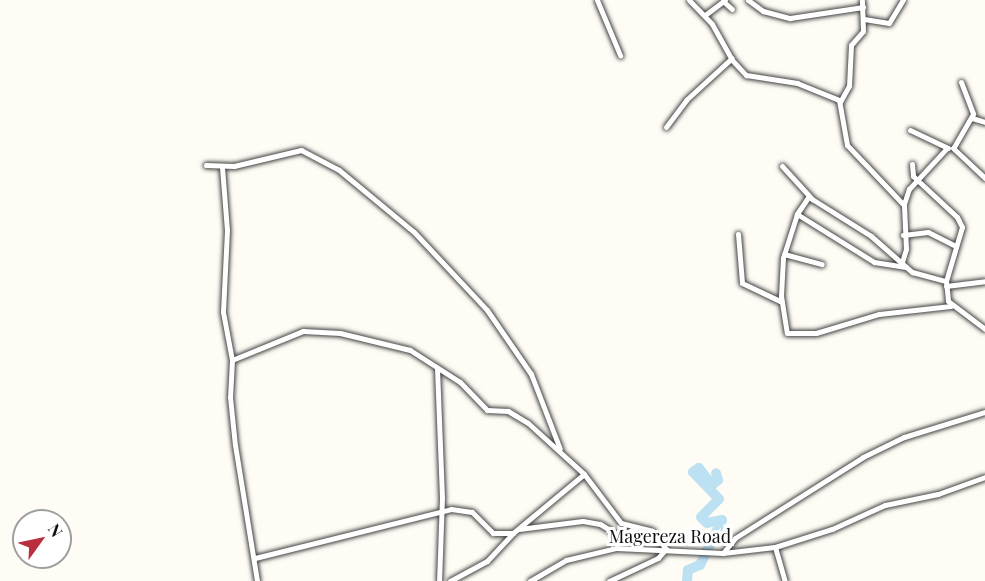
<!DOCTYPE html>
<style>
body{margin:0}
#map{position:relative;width:985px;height:581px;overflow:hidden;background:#fefcf4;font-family:"Playfair Display",serif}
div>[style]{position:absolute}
.river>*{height:10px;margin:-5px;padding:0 5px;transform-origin:5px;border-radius:5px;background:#bce1f3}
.roads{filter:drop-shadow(0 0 2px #434343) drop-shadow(0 0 2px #434343)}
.minor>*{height:5px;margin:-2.5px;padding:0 2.5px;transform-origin:2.5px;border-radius:2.5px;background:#fff}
span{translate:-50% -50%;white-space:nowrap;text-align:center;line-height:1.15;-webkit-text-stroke:6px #fff;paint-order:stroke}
.street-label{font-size:18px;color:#101010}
.north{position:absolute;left:12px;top:509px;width:60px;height:60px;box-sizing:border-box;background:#fff;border:2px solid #9f9f9f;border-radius:50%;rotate:57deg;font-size:16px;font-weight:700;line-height:24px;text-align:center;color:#101010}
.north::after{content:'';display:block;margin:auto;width:21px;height:27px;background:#ba2f3d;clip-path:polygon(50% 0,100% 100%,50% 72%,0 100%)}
</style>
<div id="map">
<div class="river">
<i style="left:687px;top:581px;width:11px;rotate:-85deg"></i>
<i style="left:688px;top:570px;width:13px;rotate:-23deg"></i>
<i style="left:700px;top:565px;width:50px;rotate:-63.9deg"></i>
<i style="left:722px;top:520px;width:15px;rotate:169deg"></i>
<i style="left:707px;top:523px;width:8px;rotate:-135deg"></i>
<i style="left:701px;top:517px;width:25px;rotate:-45deg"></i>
<i style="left:719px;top:499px;width:37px;rotate:-134deg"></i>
<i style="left:693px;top:472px;width:7px;rotate:-34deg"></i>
<i style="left:699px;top:468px;width:21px;rotate:53deg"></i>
<i style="left:712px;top:485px;width:8px;rotate:-40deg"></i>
<i style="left:718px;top:480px;width:7px;rotate:-106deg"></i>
</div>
<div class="roads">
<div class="minor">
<i style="left:597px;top:0;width:60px;rotate:67.3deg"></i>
<i style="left:689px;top:0;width:33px;rotate:46deg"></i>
<i style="left:712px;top:24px;width:41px;rotate:60.9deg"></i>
<i style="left:732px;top:60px;width:21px;rotate:47deg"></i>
<i style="left:746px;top:75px;width:52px;rotate:8.9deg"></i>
<i style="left:797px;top:83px;width:45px;rotate:22deg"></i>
<i style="left:839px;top:100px;width:46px;rotate:79.9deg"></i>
<i style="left:847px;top:145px;width:83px;rotate:46.5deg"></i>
<i style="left:904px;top:205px;width:44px;rotate:87.4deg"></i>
<i style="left:906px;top:249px;width:14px;rotate:107deg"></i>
<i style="left:748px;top:0;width:19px;rotate:36deg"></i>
<i style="left:763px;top:11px;width:28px;rotate:15deg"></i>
<i style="left:790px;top:18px;width:74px;rotate:-8.6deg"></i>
<i style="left:723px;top:1px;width:12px;rotate:42deg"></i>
<i style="left:705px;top:15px;width:25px;rotate:-37deg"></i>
<i style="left:864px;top:19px;width:25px;rotate:9deg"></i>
<i style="left:889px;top:23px;width:27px;rotate:-59deg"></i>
<i style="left:961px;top:82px;width:34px;rotate:69deg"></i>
<i style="left:973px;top:114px;width:39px;rotate:120deg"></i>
<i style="left:953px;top:148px;width:44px;rotate:43.2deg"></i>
<i style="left:840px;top:102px;width:18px;rotate:-61deg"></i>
<i style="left:849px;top:86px;width:41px;rotate:-87.2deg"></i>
<i style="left:851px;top:45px;width:18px;rotate:-49deg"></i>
<i style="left:863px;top:31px;width:31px;rotate:-92deg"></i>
<i style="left:972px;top:118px;width:14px;rotate:17deg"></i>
<i style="left:666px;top:127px;width:34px;rotate:-53deg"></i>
<i style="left:686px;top:100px;width:62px;rotate:-42.4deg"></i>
<i style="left:910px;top:130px;width:42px;rotate:25.3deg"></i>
<i style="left:912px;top:164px;width:12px;rotate:85deg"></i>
<i style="left:913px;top:176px;width:60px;rotate:43deg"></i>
<i style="left:957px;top:217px;width:11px;rotate:63deg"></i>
<i style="left:962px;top:227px;width:56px;rotate:106.5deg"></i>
<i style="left:946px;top:281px;width:20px;rotate:84deg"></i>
<i style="left:948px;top:301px;width:46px;rotate:37.1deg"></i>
<i style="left:206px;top:165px;width:28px;rotate:2deg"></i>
<i style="left:234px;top:166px;width:69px;rotate:-13.4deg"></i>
<i style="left:301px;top:150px;width:43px;rotate:27.8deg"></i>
<i style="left:339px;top:170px;width:97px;rotate:39.6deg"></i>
<i style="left:414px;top:232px;width:107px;rotate:46.9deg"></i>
<i style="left:487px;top:310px;width:78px;rotate:55.5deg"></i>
<i style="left:531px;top:374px;width:80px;rotate:68.9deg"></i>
<i style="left:782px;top:166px;width:45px;rotate:47.7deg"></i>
<i style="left:812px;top:199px;width:70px;rotate:32.1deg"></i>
<i style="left:871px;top:236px;width:55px;rotate:41.3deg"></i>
<i style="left:912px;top:272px;width:35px;rotate:15deg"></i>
<i style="left:222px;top:167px;width:63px;rotate:85.5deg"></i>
<i style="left:227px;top:230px;width:82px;rotate:92.8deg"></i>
<i style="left:223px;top:312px;width:49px;rotate:79.4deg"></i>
<i style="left:232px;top:360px;width:37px;rotate:93deg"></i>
<i style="left:230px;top:397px;width:48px;rotate:84.1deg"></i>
<i style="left:235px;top:445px;width:138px;rotate:80.8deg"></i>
<i style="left:809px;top:196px;width:22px;rotate:124deg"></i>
<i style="left:797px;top:214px;width:46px;rotate:107.7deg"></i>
<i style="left:783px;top:258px;width:38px;rotate:93deg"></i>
<i style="left:781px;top:296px;width:37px;rotate:81deg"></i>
<i style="left:787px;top:333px;width:29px"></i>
<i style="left:816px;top:333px;width:66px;rotate:-16.8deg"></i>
<i style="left:879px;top:314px;width:72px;rotate:-6.3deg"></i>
<i style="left:904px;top:204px;width:16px;rotate:-72deg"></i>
<i style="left:909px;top:189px;width:56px;rotate:-47.2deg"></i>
<i style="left:797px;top:214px;width:91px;rotate:31.9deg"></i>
<i style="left:874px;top:262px;width:32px;rotate:9deg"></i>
<i style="left:738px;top:234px;width:49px;rotate:85.3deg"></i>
<i style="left:742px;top:283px;width:44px;rotate:25.4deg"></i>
<i style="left:903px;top:235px;width:25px;rotate:-7deg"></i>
<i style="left:928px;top:232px;width:31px;rotate:27deg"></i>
<i style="left:784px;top:254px;width:39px;rotate:15deg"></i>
<i style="left:946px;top:286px;width:39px;rotate:-7deg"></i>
<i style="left:232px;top:360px;width:77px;rotate:-22.2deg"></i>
<i style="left:303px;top:331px;width:37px;rotate:3deg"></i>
<i style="left:340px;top:333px;width:72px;rotate:13.7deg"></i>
<i style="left:410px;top:350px;width:59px;rotate:32.6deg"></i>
<i style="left:460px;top:382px;width:39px;rotate:46deg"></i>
<i style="left:487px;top:410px;width:21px;rotate:3deg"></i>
<i style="left:508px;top:411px;width:23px;rotate:31deg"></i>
<i style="left:528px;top:423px;width:76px;rotate:42.3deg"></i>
<i style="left:584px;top:474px;width:61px;rotate:52.9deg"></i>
<i style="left:621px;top:523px;width:32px;rotate:14deg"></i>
<i style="left:652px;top:531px;width:23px;rotate:52deg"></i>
<i style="left:666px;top:549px;width:12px;rotate:132deg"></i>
<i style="left:658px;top:558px;width:54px;rotate:154.9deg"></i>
<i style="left:437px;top:368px;width:129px;rotate:87.8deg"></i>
<i style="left:442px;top:497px;width:84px;rotate:92deg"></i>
<i style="left:519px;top:529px;width:64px;rotate:-7.1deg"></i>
<i style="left:583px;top:521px;width:17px;rotate:10deg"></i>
<i style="left:600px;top:524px;width:23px;rotate:31deg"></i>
<i style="left:620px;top:536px;width:16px;rotate:-27deg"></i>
<i style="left:775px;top:547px;width:35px;rotate:74deg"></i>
<i style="left:723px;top:553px;width:19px;rotate:-51deg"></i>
<i style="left:735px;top:538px;width:151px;rotate:-32.3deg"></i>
<i style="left:863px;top:457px;width:46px;rotate:-26deg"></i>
<i style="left:904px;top:437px;width:85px;rotate:-17.2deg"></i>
<i style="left:255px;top:558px;width:202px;rotate:-14deg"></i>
<i style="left:451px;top:509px;width:21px;rotate:8deg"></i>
<i style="left:472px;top:512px;width:30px;rotate:45deg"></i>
<i style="left:493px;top:533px;width:20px"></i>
<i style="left:450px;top:581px;width:42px;rotate:-28.4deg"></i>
<i style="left:487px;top:561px;width:38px;rotate:-47deg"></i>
<i style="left:513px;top:533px;width:92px;rotate:-39.7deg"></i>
<i style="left:530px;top:581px;width:42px;rotate:-30.3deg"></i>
<i style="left:566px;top:560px;width:51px;rotate:-13.5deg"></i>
<i style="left:616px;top:548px;width:107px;rotate:2.7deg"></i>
<i style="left:723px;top:553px;width:52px;rotate:-6.6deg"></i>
<i style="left:775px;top:547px;width:60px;rotate:-17.5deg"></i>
<i style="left:832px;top:529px;width:58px;rotate:-24.4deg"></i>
<i style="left:885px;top:505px;width:54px;rotate:-11.7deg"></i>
<i style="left:938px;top:494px;width:50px;rotate:-19.9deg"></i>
</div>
</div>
<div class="street-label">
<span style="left:670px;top:536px">Magereza Road</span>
</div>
<div class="north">N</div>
</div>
